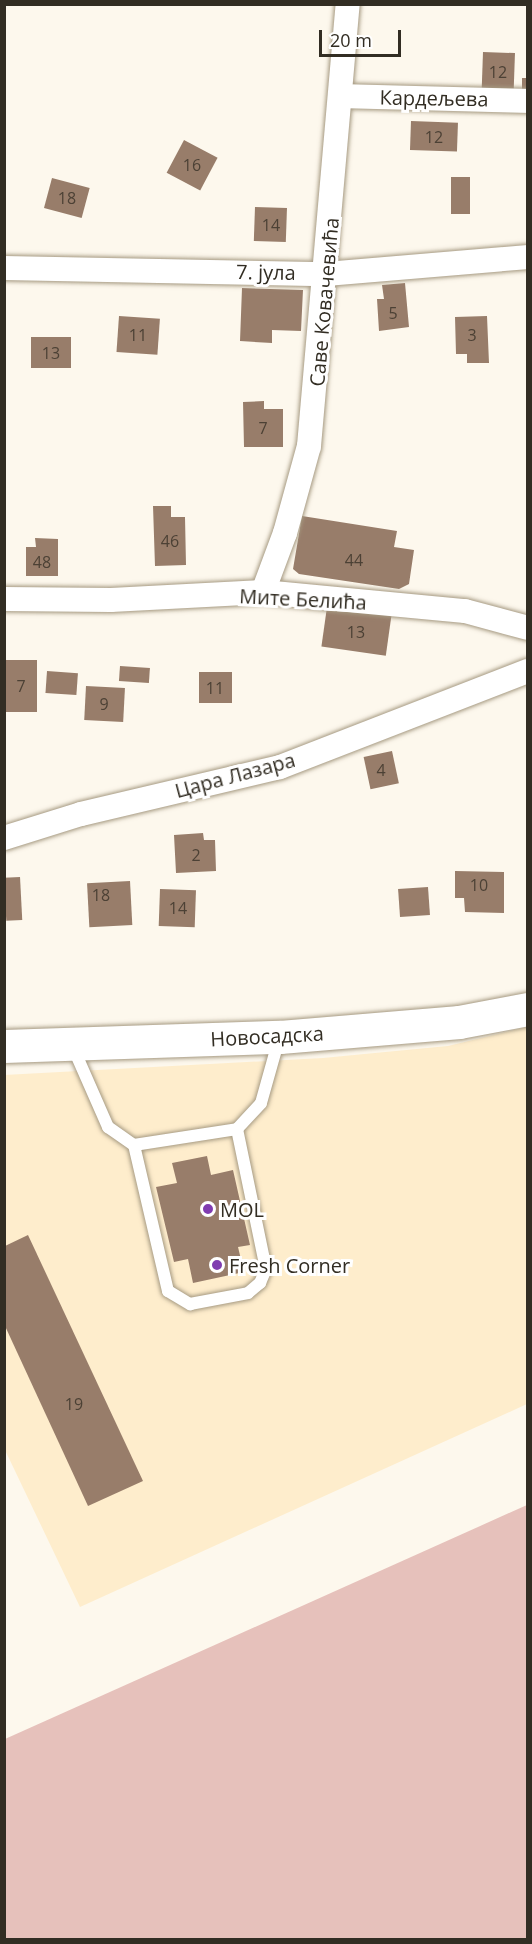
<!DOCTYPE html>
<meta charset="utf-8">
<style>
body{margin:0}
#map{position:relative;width:532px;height:1944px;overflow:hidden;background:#fdf8ed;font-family:"Open Sans",sans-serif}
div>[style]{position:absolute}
.built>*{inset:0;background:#feedcc}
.green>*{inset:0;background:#e6c1bb}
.building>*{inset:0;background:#987d6a;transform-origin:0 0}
.roads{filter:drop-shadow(0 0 2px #a69a82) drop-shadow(0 0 2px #a69a82)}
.service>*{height:12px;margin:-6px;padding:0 6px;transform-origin:6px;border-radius:6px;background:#fff}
.minor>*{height:24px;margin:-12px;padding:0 12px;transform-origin:12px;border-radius:12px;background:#fff}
.secondary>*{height:33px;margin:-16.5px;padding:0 16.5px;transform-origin:16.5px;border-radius:16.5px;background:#fff}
.dots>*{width:16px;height:16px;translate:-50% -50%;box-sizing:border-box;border:3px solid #fff;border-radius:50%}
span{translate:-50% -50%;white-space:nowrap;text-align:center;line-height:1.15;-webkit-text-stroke:6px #fff;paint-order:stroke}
.number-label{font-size:16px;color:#4c4135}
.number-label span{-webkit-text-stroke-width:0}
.street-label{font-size:20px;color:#322d23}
.poi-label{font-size:20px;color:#322d23}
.left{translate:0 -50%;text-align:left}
.frame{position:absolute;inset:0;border:6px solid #322d23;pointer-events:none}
.scale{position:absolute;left:319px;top:30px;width:82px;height:27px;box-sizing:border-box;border:3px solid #322d23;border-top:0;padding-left:8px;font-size:18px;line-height:21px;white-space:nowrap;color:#322d23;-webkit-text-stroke:4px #fff;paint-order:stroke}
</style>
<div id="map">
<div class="built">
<i style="clip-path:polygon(527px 1027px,527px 1404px,80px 1607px,5px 1450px,4px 1075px,323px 1058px,448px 1046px)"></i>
</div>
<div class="green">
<i style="clip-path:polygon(527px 1505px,527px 1939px,5px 1939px,5px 1739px)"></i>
</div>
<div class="building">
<i style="left:483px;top:52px;width:32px;height:39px;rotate:2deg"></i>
<i style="left:522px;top:78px;width:6px;height:16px"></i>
<i style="left:411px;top:121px;width:47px;height:29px;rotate:2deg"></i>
<i style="left:184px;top:140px;width:38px;height:37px;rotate:28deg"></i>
<i style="left:451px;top:177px;width:19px;height:37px"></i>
<i style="left:52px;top:178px;width:39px;height:31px;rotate:15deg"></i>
<i style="left:255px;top:207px;width:32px;height:34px;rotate:2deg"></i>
<i style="clip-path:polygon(405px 283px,409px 327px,379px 331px,377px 299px,384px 299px,382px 285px)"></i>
<i style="clip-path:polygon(242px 288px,303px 290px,301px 331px,272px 330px,272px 343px,240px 341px)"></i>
<i style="left:119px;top:316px;width:41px;height:36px;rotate:4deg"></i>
<i style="clip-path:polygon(487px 316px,489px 363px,467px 363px,467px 354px,456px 354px,455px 317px)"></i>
<i style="left:71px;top:337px;width:31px;height:40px;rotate:90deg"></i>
<i style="clip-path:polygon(264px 401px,264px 409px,283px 409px,283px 447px,244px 447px,243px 402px)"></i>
<i style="clip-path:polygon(153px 506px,171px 506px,171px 517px,185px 517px,186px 565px,155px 566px)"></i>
<i style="clip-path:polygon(302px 516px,397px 531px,394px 547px,414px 550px,409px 584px,399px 589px,299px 574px,293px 569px)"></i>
<i style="clip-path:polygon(35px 538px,58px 539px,58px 576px,26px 576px,26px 547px,36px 547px)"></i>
<i style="left:327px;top:607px;width:65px;height:40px;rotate:8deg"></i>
<i style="left:4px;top:660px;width:33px;height:52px"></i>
<i style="left:120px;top:666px;width:30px;height:15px;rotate:4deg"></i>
<i style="left:47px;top:671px;width:31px;height:22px;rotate:4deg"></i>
<i style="left:199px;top:672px;width:33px;height:31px"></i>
<i style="left:86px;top:686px;width:39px;height:34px;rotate:3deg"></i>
<i style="left:392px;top:751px;width:33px;height:29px;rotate:78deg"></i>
<i style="clip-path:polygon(203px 833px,204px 840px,215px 840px,216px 871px,176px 873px,174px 835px)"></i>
<i style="clip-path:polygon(455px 871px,504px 872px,504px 913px,465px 912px,464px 898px,455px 898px)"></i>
<i style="left:20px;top:877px;width:43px;height:16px;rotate:87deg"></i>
<i style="left:130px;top:881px;width:44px;height:43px;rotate:87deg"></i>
<i style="left:428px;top:887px;width:28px;height:30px;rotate:86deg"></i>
<i style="left:160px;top:889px;width:36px;height:37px;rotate:2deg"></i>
<i style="clip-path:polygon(207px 1156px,211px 1175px,233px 1170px,250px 1245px,238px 1247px,244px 1272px,193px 1283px,188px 1259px,174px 1262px,156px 1187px,177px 1183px,172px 1163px)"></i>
<i style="clip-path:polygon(28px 1235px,143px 1481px,88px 1506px,5px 1326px,5px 1246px)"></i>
</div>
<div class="roads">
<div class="service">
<i style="left:72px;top:1045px;width:90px;rotate:66.3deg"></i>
<i style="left:108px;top:1127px;width:32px;rotate:35deg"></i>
<i style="left:134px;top:1145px;width:104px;rotate:-8.8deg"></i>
<i style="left:237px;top:1129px;width:35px;rotate:-47deg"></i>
<i style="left:261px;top:1103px;width:66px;rotate:-74.3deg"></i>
<i style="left:134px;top:1145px;width:150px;rotate:76.9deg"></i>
<i style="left:168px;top:1291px;width:26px;rotate:31deg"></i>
<i style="left:190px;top:1304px;width:59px;rotate:-10.7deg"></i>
<i style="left:248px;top:1293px;width:16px;rotate:-40deg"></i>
<i style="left:260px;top:1283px;width:15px;rotate:-67deg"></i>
<i style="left:266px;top:1269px;width:143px;rotate:-101.7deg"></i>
</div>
<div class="minor">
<i style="left:341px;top:96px;width:187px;rotate:1.5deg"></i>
<i style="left:4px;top:268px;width:322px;rotate:1.1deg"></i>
<i style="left:326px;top:274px;width:203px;rotate:-4.8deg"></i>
<i style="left:263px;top:592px;width:63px;rotate:-69.6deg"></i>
<i style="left:285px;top:533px;width:90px;rotate:-74.6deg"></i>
<i style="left:309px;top:446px;width:444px;rotate:-85deg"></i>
<i style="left:4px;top:599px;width:107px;rotate:0.5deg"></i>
<i style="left:111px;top:600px;width:152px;rotate:-3deg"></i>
<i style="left:263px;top:592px;width:203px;rotate:5.4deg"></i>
<i style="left:465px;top:611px;width:65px;rotate:15.1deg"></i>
<i style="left:4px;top:838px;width:81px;rotate:-17.3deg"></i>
<i style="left:81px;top:814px;width:204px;rotate:-13.3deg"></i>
<i style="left:280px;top:767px;width:266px;rotate:-21.2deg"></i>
</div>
<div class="secondary">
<i style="left:4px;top:1046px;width:276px;rotate:-1.9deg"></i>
<i style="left:280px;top:1037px;width:180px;rotate:-4.8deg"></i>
<i style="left:459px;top:1022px;width:70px;rotate:-10.7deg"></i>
</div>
</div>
<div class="dots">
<i style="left:208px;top:1209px;background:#803cb0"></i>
<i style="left:217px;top:1265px;background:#803cb0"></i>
</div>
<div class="number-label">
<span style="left:498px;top:72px">12</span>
<span style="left:434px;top:137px">12</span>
<span style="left:192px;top:165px">16</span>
<span style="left:67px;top:198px">18</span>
<span style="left:271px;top:225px">14</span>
<span style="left:393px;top:313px">5</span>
<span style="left:138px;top:335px">11</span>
<span style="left:472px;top:335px">3</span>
<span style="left:51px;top:353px">13</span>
<span style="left:263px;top:428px">7</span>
<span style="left:170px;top:541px">46</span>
<span style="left:354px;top:560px">44</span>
<span style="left:42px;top:562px">48</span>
<span style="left:356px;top:632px">13</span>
<span style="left:21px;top:686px">7</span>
<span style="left:215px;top:688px">11</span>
<span style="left:104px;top:704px">9</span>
<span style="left:381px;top:770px">4</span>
<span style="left:196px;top:855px">2</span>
<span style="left:479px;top:885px">10</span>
<span style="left:101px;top:895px">18</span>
<span style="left:178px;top:908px">14</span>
<span style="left:74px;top:1404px">19</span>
</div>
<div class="street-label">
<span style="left:434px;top:98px;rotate:1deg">Кардељева</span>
<span style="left:266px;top:272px;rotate:1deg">7. јула</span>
<span style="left:324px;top:302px;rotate:-85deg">Саве Ковачевића</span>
<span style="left:303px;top:599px;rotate:3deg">Мите Белића</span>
<span style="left:235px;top:775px;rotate:-15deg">Цара Лазара</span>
<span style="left:267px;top:1036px;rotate:-3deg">Новосадска</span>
</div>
<div class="poi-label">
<span class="left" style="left:220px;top:1209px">MOL</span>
<span class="left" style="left:229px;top:1265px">Fresh Corner</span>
</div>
<div class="frame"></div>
<div class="scale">20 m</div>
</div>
